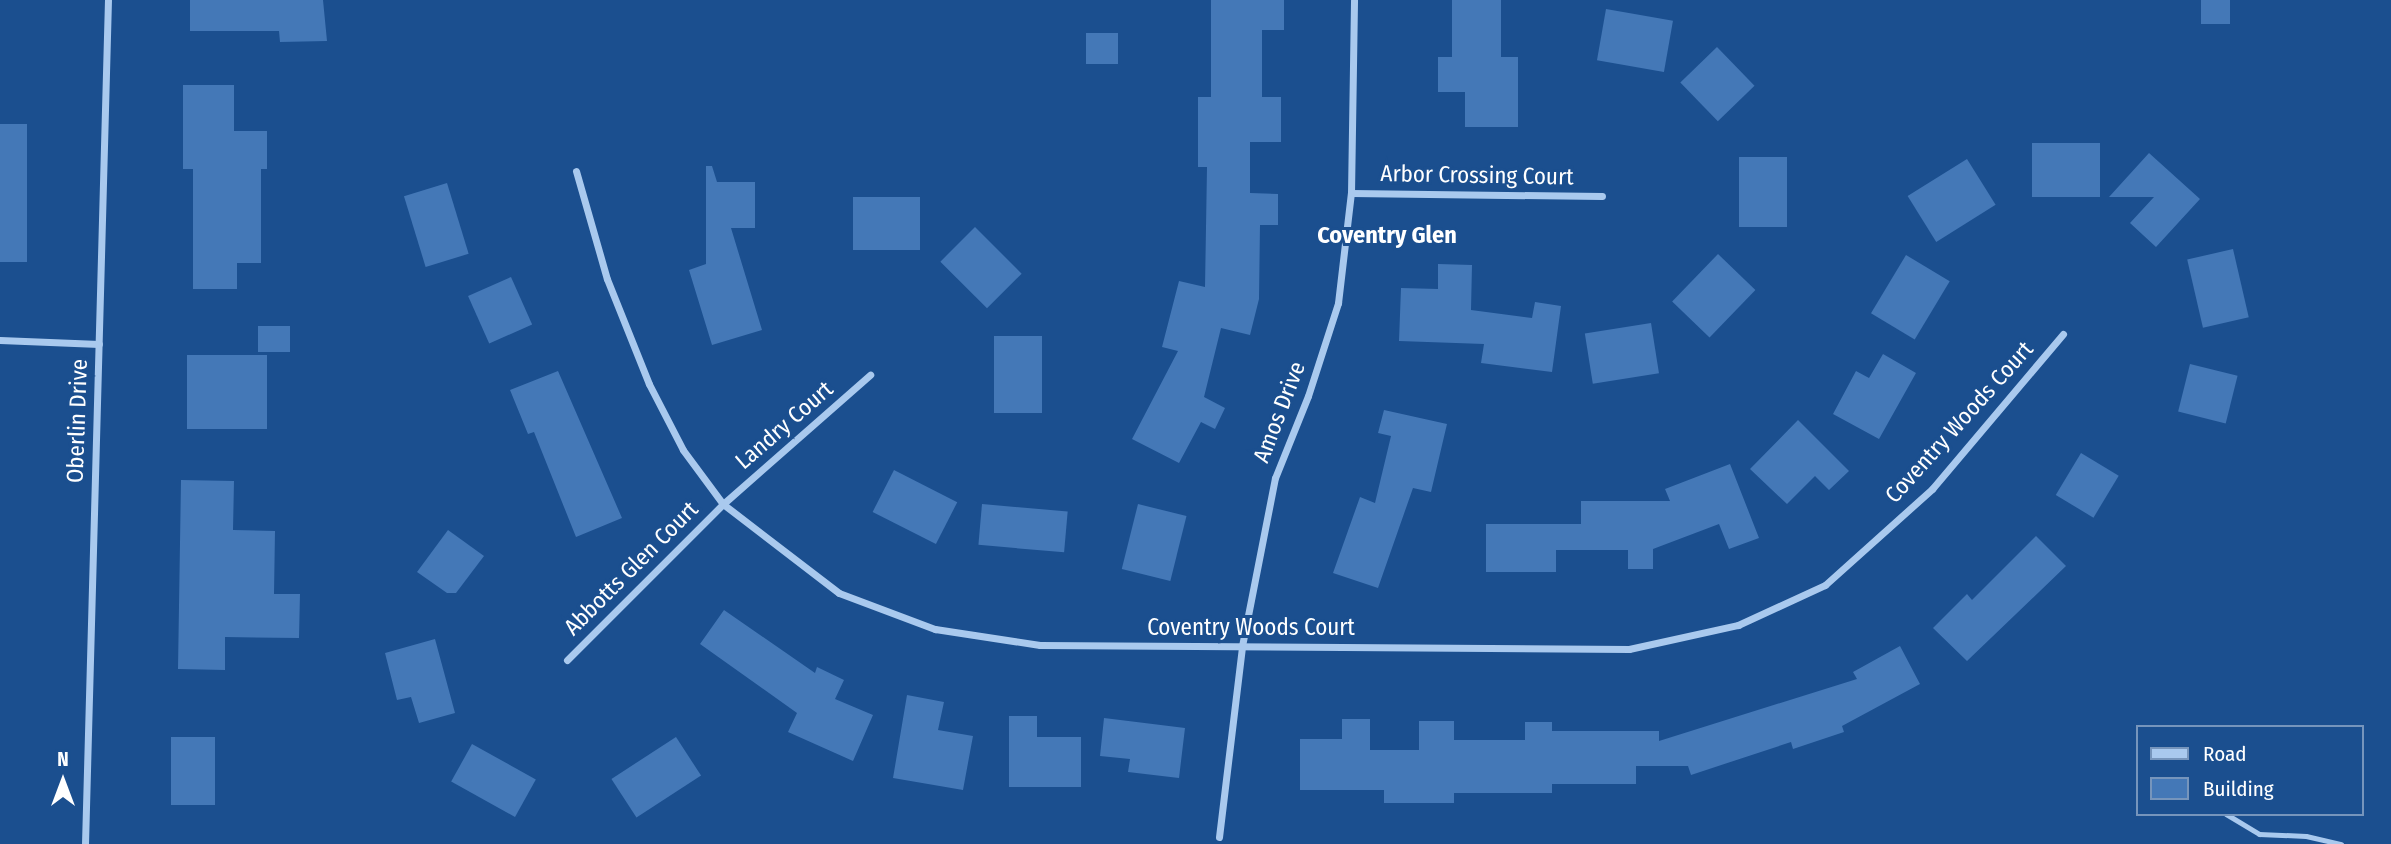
<!DOCTYPE html>
<style>
body{margin:0}
#map{position:relative;width:2391px;height:844px;overflow:hidden;background:#1b4f8f;font-family:"Fira Sans Condensed",sans-serif}
div>[style]{position:absolute}
.building>*{inset:0;background:#4478b7;transform-origin:0 0}
.lane>*{height:5px;margin:-2.5px;padding:0 2.5px;transform-origin:2.5px;border-radius:2.5px;background:#a9c9ee}
.street>*{height:7px;margin:-3.5px;padding:0 3.5px;transform-origin:3.5px;border-radius:3.5px;background:#a9c9ee}
span{translate:-50% -50%;white-space:nowrap;text-align:center;line-height:1.15;-webkit-text-stroke:6px #1b4f8f;paint-order:stroke}
.street-label{font-size:23px;color:#fff}
.neighbourhood-label{font-size:24px;color:#fff;font-weight:700}
.legend{position:absolute;left:2136px;top:725px;width:228px;height:91px;box-sizing:border-box;background:#1b4f8f;border:2px solid #7695bc;margin:0;padding:9px 12px;list-style:none;font-size:21px;color:#fff}
.legend li{display:flex;align-items:center;gap:14px;height:35px}
.legend b{width:35px;border:2px solid #7695bc}
.north{position:absolute;left:28px;top:746px;width:70px;height:70px;-webkit-text-stroke:5px #1b4f8f;paint-order:stroke;rotate:0deg;font-size:19px;font-weight:700;line-height:28px;text-align:center;color:#fff}
.north::after{content:'';display:block;margin:auto;width:24px;height:32px;background:#fff;clip-path:polygon(50% 0,100% 100%,50% 72%,0 100%)}
</style>
<div id="map">
<div class="building">
<i style="clip-path:polygon(190px 0,323px 0,327px 41px,280px 42px,279px 31px,190px 31px)"></i>
<i style="clip-path:polygon(1211px 0,1284px 0,1284px 30px,1262px 30px,1262px 97px,1281px 97px,1281px 142px,1250px 142px,1250px 193px,1278px 194px,1278px 225px,1260px 225px,1259px 299px,1250px 335px,1221px 328px,1204px 397px,1225px 408px,1215px 429px,1201px 422px,1179px 463px,1132px 439px,1178px 351px,1162px 347px,1179px 281px,1205px 287px,1207px 167px,1198px 167px,1198px 97px,1211px 97px)"></i>
<i style="clip-path:polygon(1452px 0,1501px 0,1501px 57px,1518px 57px,1518px 127px,1465px 127px,1465px 92px,1438px 92px,1438px 57px,1452px 57px)"></i>
<i style="left:2201px;top:0;width:29px;height:24px"></i>
<i style="left:1606px;top:9px;width:68px;height:52px;rotate:10deg"></i>
<i style="left:1086px;top:33px;width:32px;height:31px"></i>
<i style="left:1717px;top:47px;width:54px;height:51px;rotate:46deg"></i>
<i style="clip-path:polygon(183px 85px,234px 85px,234px 131px,267px 131px,267px 169px,261px 169px,261px 263px,237px 263px,237px 289px,193px 289px,193px 169px,183px 169px)"></i>
<i style="left:0;top:124px;width:27px;height:138px"></i>
<i style="left:2032px;top:143px;width:68px;height:54px"></i>
<i style="clip-path:polygon(2149px 153px,2200px 199px,2156px 247px,2130px 223px,2154px 197px,2109px 197px)"></i>
<i style="left:1739px;top:157px;width:48px;height:70px"></i>
<i style="left:1967px;top:159px;width:54px;height:70px;rotate:58deg"></i>
<i style="clip-path:polygon(706px 166px,712px 166px,717px 182px,755px 182px,755px 228px,731px 228px,762px 330px,712px 345px,689px 270px,706px 264px)"></i>
<i style="left:447px;top:183px;width:74px;height:45px;rotate:73deg"></i>
<i style="left:853px;top:197px;width:67px;height:53px"></i>
<i style="left:975px;top:227px;width:66px;height:49px;rotate:45deg"></i>
<i style="left:2233px;top:249px;width:70px;height:47px;rotate:77deg"></i>
<i style="left:1718px;top:254px;width:52px;height:66px;rotate:44deg"></i>
<i style="left:1906px;top:255px;width:51px;height:68px;rotate:31deg"></i>
<i style="clip-path:polygon(1438px 264px,1472px 265px,1471px 310px,1532px 318px,1535px 302px,1561px 306px,1552px 372px,1481px 363px,1484px 344px,1399px 341px,1401px 288px,1438px 289px)"></i>
<i style="left:511px;top:277px;width:52px;height:47px;rotate:66deg"></i>
<i style="left:1651px;top:323px;width:51px;height:67px;rotate:81deg"></i>
<i style="left:258px;top:326px;width:32px;height:26px"></i>
<i style="left:994px;top:336px;width:48px;height:77px"></i>
<i style="clip-path:polygon(1883px 354px,1916px 373px,1879px 439px,1833px 414px,1856px 371px,1869px 378px)"></i>
<i style="left:187px;top:355px;width:80px;height:74px"></i>
<i style="left:2190px;top:364px;width:49px;height:49px;rotate:14deg"></i>
<i style="clip-path:polygon(558px 371px,622px 518px,576px 537px,534px 432px,528px 434px,510px 390px)"></i>
<i style="clip-path:polygon(1384px 410px,1447px 424px,1431px 492px,1413px 488px,1378px 588px,1333px 573px,1360px 497px,1375px 503px,1391px 436px,1378px 433px)"></i>
<i style="clip-path:polygon(1798px 420px,1849px 471px,1829px 490px,1815px 476px,1787px 504px,1750px 469px)"></i>
<i style="left:2081px;top:453px;width:44px;height:49px;rotate:31deg"></i>
<i style="clip-path:polygon(1730px 464px,1759px 538px,1729px 549px,1719px 524px,1653px 549px,1653px 569px,1628px 569px,1628px 550px,1556px 550px,1556px 572px,1486px 572px,1486px 524px,1581px 524px,1581px 501px,1670px 501px,1665px 489px)"></i>
<i style="left:894px;top:470px;width:71px;height:47px;rotate:27deg"></i>
<i style="clip-path:polygon(181px 480px,234px 481px,233px 530px,275px 531px,274px 594px,300px 594px,299px 638px,225px 637px,225px 670px,178px 669px)"></i>
<i style="left:982px;top:504px;width:86px;height:41px;rotate:5deg"></i>
<i style="left:1138px;top:504px;width:50px;height:67px;rotate:14deg"></i>
<i style="clip-path:polygon(448px 530px,484px 556px,456px 593px,447px 593px,417px 572px)"></i>
<i style="clip-path:polygon(2036px 536px,2066px 566px,1967px 661px,1933px 628px,1967px 594px,1972px 600px)"></i>
<i style="clip-path:polygon(724px 610px,815px 673px,817px 667px,844px 680px,835px 699px,873px 715px,853px 761px,788px 732px,797px 713px,700px 644px)"></i>
<i style="clip-path:polygon(435px 639px,455px 713px,419px 723px,411px 697px,397px 700px,385px 653px)"></i>
<i style="clip-path:polygon(1900px 646px,1920px 684px,1842px 726px,1844px 732px,1793px 749px,1791px 742px,1691px 775px,1688px 766px,1636px 766px,1636px 784px,1552px 784px,1552px 793px,1454px 793px,1454px 803px,1384px 803px,1384px 790px,1300px 790px,1300px 739px,1342px 739px,1342px 719px,1370px 719px,1370px 750px,1419px 750px,1419px 721px,1454px 721px,1454px 740px,1525px 740px,1525px 722px,1552px 722px,1552px 731px,1659px 731px,1659px 741px,1857px 679px,1853px 672px)"></i>
<i style="clip-path:polygon(907px 695px,944px 702px,938px 730px,973px 736px,963px 790px,893px 778px)"></i>
<i style="clip-path:polygon(1009px 716px,1037px 716px,1037px 737px,1081px 737px,1081px 787px,1009px 787px)"></i>
<i style="clip-path:polygon(1104px 718px,1185px 728px,1179px 778px,1128px 772px,1130px 759px,1100px 756px)"></i>
<i style="left:171px;top:737px;width:44px;height:68px"></i>
<i style="left:676px;top:737px;width:46px;height:77px;rotate:57deg"></i>
<i style="left:472px;top:744px;width:73px;height:43px;rotate:29deg"></i>
</div>
<div class="lane">
<i style="left:2226px;top:814px;width:39px;rotate:31deg"></i>
<i style="left:2259px;top:834px;width:47px;rotate:2.4deg"></i>
<i style="left:2306px;top:836px;width:36px;rotate:13deg"></i>
</div>
<div class="street">
<i style="left:576px;top:171px;width:112px;rotate:74deg"></i>
<i style="left:607px;top:279px;width:113px;rotate:68.2deg"></i>
<i style="left:649px;top:384px;width:74px;rotate:62.7deg"></i>
<i style="left:683px;top:450px;width:67px;rotate:53.5deg"></i>
<i style="left:723px;top:504px;width:146px;rotate:37.5deg"></i>
<i style="left:839px;top:593px;width:103px;rotate:20.6deg"></i>
<i style="left:935px;top:629px;width:106px;rotate:8.7deg"></i>
<i style="left:1040px;top:645px;width:589px;rotate:0.39deg"></i>
<i style="left:1629px;top:649px;width:112px;rotate:-12.4deg"></i>
<i style="left:1738px;top:625px;width:96px;rotate:-24.7deg"></i>
<i style="left:1825px;top:585px;width:144px;rotate:-41.9deg"></i>
<i style="left:1932px;top:489px;width:203px;rotate:-49.8deg"></i>
<i style="left:1351px;top:193px;width:251px;rotate:0.7deg"></i>
<i style="left:0;top:340px;width:99px;rotate:2.3deg"></i>
<i style="left:567px;top:660px;width:221px;rotate:-45deg"></i>
<i style="left:723px;top:504px;width:196px;rotate:-41.3deg"></i>
<i style="left:1219px;top:837px;width:192px;rotate:-83.1deg"></i>
<i style="left:1242px;top:646px;width:171px;rotate:-78.9deg"></i>
<i style="left:1275px;top:478px;width:88px;rotate:-68.1deg"></i>
<i style="left:1308px;top:396px;width:98px;rotate:-72.1deg"></i>
<i style="left:1338px;top:303px;width:111px;rotate:-83.3deg"></i>
<i style="left:1351px;top:193px;width:193px;rotate:-89.1deg"></i>
<i style="left:85px;top:844px;width:844px;rotate:-88.44deg"></i>
</div>
<div class="street-label">
<span style="left:1477px;top:175px;rotate:1deg">Arbor Crossing Court</span>
<span style="left:1279px;top:412px;rotate:-69deg">Amos Drive</span>
<span style="left:77px;top:421px;rotate:-88deg">Oberlin Drive</span>
<span style="left:1959px;top:422px;rotate:-48deg">Coventry Woods Court</span>
<span style="left:784px;top:425px;rotate:-41deg">Landry Court</span>
<span style="left:631px;top:568px;rotate:-45deg">Abbotts Glen Court</span>
<span style="left:1251px;top:627px">Coventry Woods Court</span>
</div>
<div class="neighbourhood-label">
<span style="left:1387px;top:236px">Coventry Glen</span>
</div>
<ul class="legend">
<li><b style="height:9px;background:#a9c9ee"></b>Road</li>
<li><b style="height:19px;background:#4478b7"></b>Building</li>
</ul>
<div class="north">N</div>
</div>
